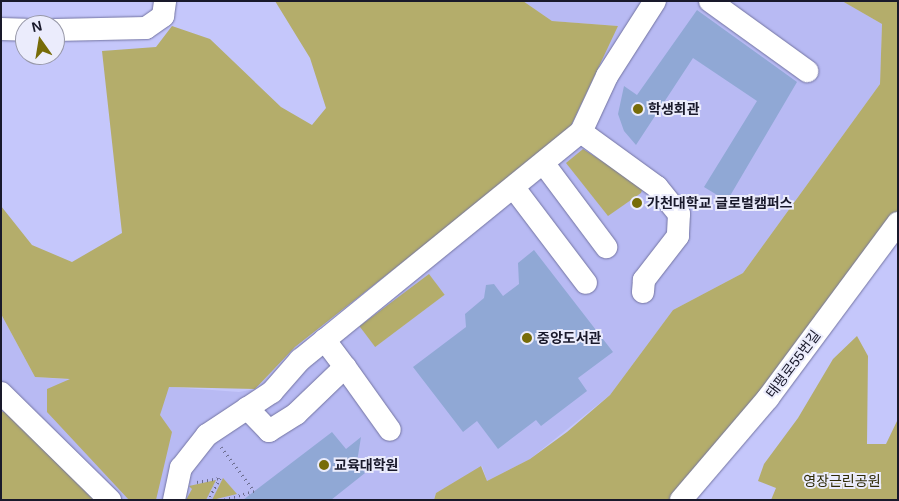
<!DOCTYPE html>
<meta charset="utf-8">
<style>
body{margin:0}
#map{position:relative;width:899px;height:501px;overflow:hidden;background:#c5c7fb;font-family:Arial,"Noto Sans KR",sans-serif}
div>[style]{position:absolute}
.built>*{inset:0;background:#b8baf3}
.green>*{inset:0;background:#b4ad6b;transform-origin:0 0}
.building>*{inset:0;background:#90a8d5}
.path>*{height:3px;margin-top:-1.5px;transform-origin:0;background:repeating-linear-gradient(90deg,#6b6c8e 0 1px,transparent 0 5px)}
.roads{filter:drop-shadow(0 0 1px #7273a1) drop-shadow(0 0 1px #7273a1)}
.minor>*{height:22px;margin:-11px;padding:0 11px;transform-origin:11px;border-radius:11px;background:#fff}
.dots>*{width:14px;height:14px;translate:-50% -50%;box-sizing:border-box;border:2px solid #ebecfc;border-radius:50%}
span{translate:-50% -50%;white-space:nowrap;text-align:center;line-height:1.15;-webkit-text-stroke:4px #ebecfc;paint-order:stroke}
.poi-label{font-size:14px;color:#19192b;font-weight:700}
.left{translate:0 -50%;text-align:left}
.street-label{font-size:14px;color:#19192b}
.park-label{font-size:14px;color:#2e2a05}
.frame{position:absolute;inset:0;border:2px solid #19192b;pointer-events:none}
.north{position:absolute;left:15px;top:15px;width:50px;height:50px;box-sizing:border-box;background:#ebecfc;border:1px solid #9798a8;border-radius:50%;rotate:347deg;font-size:14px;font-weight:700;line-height:20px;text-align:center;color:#19192b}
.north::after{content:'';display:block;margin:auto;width:18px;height:22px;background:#776c08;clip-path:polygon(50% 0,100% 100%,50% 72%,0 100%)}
</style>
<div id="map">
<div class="built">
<i style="clip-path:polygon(523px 1px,842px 1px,882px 24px,880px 84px,743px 273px,673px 310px,610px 395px,530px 459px,487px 481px,482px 466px,436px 493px,434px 500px,1px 500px,1px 314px,35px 377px,239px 392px,255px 389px,295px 347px,336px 317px,618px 26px,552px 21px)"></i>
</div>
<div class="green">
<i style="clip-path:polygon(275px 1px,523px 1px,552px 21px,618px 26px,568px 132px,295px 347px,255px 389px,169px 387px,160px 415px,172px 432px,156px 500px,129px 500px,47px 412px,47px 389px,70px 379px,35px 377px,1px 314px,1px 206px,32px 245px,72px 262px,122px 233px,102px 51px,156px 47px,172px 26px,210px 39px,281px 107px,312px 125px,326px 108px,310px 58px)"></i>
<i style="clip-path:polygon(842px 1px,898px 1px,898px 219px,723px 445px,685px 478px,671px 500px,434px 500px,436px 493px,481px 466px,487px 481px,530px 459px,567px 432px,610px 395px,673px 310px,743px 273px,880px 84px,882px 24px)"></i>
<i style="clip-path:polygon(583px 149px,643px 187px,641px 193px,608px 216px,566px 163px)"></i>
<i style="left:429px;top:274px;width:26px;height:87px;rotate:53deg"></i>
<i style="clip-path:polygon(857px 336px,868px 356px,867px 444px,886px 444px,898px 419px,898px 500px,771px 500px,776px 488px,758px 481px,764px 464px,798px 418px,833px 359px)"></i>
<i style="clip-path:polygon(1px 411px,10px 414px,94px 500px,1px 500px)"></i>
<i style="clip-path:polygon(223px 478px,237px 494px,212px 500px)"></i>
<i style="clip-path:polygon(216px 480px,206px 500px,186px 500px,192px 489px,189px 486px)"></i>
</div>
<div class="building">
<i style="clip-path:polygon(697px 10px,797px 82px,727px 201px,704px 187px,757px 101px,693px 58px,636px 145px,624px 131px,618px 114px,624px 86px,637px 95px)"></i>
<i style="clip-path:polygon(534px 250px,613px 352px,578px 378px,587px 391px,541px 426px,536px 420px,498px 449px,477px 421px,463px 432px,413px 367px,466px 327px,465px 314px,484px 298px,486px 285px,494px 284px,503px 296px,519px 284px,518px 263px)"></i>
<i style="clip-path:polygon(332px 432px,346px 449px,361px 437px,357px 462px,365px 473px,331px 500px,243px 500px)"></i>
</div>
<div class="path">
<i style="left:221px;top:447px;width:55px;rotate:53.1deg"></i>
<i style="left:254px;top:491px;width:32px;rotate:164deg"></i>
<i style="left:197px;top:482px;width:23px;rotate:-10deg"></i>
<i style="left:220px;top:478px;width:25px;rotate:119deg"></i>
</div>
<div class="roads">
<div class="minor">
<i style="left:710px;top:1px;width:120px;rotate:35.8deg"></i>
<i style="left:1px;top:29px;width:24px;rotate:2deg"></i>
<i style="left:55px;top:30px;width:91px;rotate:-1.3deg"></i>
<i style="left:146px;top:28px;width:21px;rotate:-35deg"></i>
<i style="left:163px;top:16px;width:15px;rotate:-82deg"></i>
<i style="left:581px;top:132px;width:94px;rotate:35.9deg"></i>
<i style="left:657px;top:187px;width:35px;rotate:51deg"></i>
<i style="left:679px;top:214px;width:22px;rotate:93deg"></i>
<i style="left:678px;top:236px;width:56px;rotate:127.7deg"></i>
<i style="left:644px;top:280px;width:12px;rotate:95deg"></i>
<i style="left:544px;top:164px;width:104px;rotate:53.2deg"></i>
<i style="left:514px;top:188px;width:119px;rotate:52.8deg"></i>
<i style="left:345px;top:367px;width:77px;rotate:54.5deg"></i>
<i style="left:1px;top:393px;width:153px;rotate:44.5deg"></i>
<i style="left:247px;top:408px;width:32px;rotate:46deg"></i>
<i style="left:269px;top:431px;width:32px;rotate:-32deg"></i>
<i style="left:296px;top:414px;width:68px;rotate:-43.8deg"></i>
<i style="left:345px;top:367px;width:34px;rotate:-127deg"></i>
<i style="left:174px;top:500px;width:33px;rotate:-78deg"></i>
<i style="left:181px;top:468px;width:42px;rotate:-51.8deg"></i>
<i style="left:207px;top:435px;width:78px;rotate:-33.5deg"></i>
<i style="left:272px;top:392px;width:43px;rotate:-48.8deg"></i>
<i style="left:300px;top:360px;width:362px;rotate:-39.1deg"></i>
<i style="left:581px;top:132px;width:62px;rotate:-65.1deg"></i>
<i style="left:607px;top:76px;width:89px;rotate:-57.4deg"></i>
<i style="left:681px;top:500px;width:134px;rotate:-49.5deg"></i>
<i style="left:768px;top:398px;width:218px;rotate:-53.4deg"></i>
</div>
</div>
<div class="dots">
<i style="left:638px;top:109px;background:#776c08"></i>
<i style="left:637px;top:203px;background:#776c08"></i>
<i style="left:527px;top:338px;background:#776c08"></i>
<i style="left:324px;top:465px;background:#776c08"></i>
</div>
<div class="poi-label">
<span class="left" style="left:648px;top:109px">학생회관</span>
<span class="left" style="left:647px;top:203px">가천대학교 글로벌캠퍼스</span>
<span class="left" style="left:537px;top:338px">중앙도서관</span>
<span class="left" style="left:334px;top:465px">교육대학원</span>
</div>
<div class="street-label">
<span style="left:793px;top:364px;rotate:-53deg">태평로55번길</span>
</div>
<div class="park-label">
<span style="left:842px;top:481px">영장근린공원</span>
</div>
<div class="frame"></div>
<div class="north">N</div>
</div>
